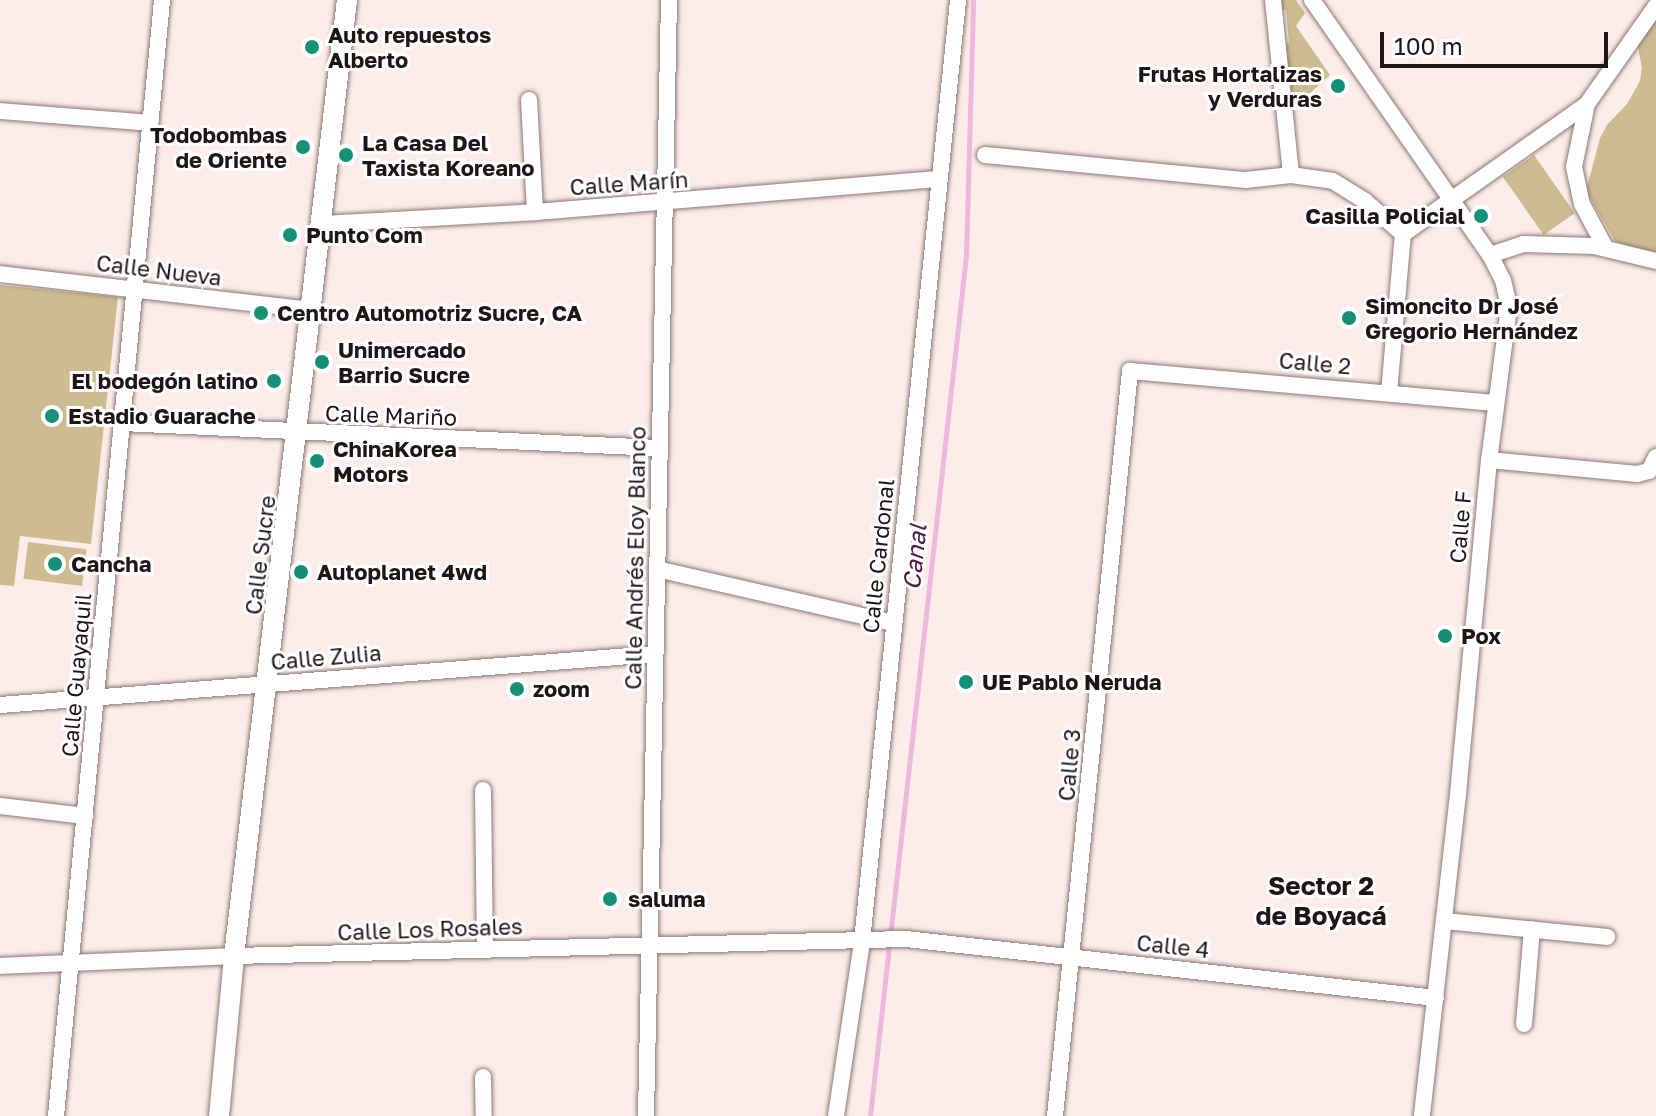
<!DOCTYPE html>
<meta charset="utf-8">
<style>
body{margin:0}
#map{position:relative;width:1656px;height:1116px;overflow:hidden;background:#fcedea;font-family:"Golos Text",sans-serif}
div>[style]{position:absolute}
.green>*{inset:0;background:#cdbc91;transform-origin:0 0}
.stream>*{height:5px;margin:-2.5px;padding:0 2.5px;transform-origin:2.5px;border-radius:2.5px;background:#ecb8dc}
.roads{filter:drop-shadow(0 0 2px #8c7772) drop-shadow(0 0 2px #8c7772)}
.minor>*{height:16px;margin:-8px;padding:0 8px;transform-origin:8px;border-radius:8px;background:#fff}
.tertiary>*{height:20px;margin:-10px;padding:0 10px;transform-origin:10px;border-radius:10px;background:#fff}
.dots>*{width:22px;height:22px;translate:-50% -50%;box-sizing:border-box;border:4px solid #fff;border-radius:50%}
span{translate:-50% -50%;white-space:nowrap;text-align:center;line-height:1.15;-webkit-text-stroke:6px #fff;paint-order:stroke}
.poi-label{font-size:22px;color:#1e1614;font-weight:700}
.left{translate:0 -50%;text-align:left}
.right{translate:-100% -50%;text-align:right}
.street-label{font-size:22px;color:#1e1614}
.water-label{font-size:24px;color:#521644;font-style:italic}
.quarter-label{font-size:26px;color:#1e1614;font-weight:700}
.scale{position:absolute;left:1380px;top:32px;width:228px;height:36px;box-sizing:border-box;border:4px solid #1e1614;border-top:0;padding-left:10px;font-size:24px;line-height:28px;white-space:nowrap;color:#1e1614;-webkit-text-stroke:6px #fff;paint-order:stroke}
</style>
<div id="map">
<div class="green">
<i style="clip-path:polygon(1272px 0,1296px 0,1305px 13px,1296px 26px,1330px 75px,1285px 116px,1277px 46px,1289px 43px,1286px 10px,1273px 10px)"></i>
<i style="clip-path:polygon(1656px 12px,1656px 256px,1615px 241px,1586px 191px,1600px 138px,1607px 125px,1627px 104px,1640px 81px,1642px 68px,1637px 42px)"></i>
<i style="left:1534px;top:155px;width:71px;height:38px;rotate:55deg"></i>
<i style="clip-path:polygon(0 285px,118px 297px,91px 544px,20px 536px,14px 586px,0 585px)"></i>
<i style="left:28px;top:542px;width:59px;height:37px;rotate:7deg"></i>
</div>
<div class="stream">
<i style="left:870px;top:1116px;width:865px;rotate:-83.63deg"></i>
<i style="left:966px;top:256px;width:256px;rotate:-88.4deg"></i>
</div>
<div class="roads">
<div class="minor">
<i style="left:1273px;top:0;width:176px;rotate:84.1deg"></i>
<i style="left:1312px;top:0;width:311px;rotate:55.1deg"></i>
<i style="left:1490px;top:255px;width:28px;rotate:63deg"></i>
<i style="left:1503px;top:280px;width:28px;rotate:77deg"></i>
<i style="left:1509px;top:307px;width:154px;rotate:97.4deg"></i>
<i style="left:1489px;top:460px;width:335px;rotate:95.3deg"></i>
<i style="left:1458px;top:794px;width:324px;rotate:96.4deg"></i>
<i style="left:529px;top:100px;width:112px;rotate:86.9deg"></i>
<i style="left:1587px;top:104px;width:64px;rotate:101.7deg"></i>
<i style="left:1574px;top:167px;width:38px;rotate:78deg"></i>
<i style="left:1582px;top:204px;width:49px;rotate:61.9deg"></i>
<i style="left:0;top:111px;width:151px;rotate:4.5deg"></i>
<i style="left:985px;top:155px;width:262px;rotate:5.5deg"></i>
<i style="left:1246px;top:180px;width:45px;rotate:-6.3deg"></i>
<i style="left:1291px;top:175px;width:42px;rotate:8.1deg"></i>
<i style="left:1333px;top:181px;width:38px;rotate:32deg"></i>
<i style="left:1365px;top:201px;width:50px;rotate:41deg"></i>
<i style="left:322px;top:224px;width:213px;rotate:-3.2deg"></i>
<i style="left:535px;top:212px;width:405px;rotate:-4.7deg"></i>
<i style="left:1490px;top:255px;width:35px;rotate:-18deg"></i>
<i style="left:1523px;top:244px;width:71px;rotate:1.6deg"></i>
<i style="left:1594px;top:246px;width:64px;rotate:13.6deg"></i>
<i style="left:0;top:274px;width:314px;rotate:6.6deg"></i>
<i style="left:1389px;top:393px;width:160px;rotate:-85deg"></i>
<i style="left:1403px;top:234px;width:225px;rotate:-35.2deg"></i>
<i style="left:1587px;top:104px;width:120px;rotate:-54.9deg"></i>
<i style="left:122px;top:423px;width:538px;rotate:2.67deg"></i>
<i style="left:1489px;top:460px;width:149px;rotate:5.4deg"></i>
<i style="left:1637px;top:474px;width:12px;rotate:-14deg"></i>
<i style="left:1649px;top:471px;width:16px;rotate:-63deg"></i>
<i style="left:657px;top:569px;width:242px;rotate:12.9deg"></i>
<i style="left:0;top:705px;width:657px;rotate:-4.45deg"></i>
<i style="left:483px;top:790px;width:159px;rotate:89.3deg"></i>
<i style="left:0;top:806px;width:86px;rotate:6.7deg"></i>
<i style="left:1445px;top:921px;width:163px;rotate:5.6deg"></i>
<i style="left:0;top:966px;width:234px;rotate:-2.4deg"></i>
<i style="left:234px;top:956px;width:672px;rotate:-1.45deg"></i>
<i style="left:906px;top:939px;width:533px;rotate:6.35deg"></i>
<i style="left:1524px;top:1024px;width:95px;rotate:-85.2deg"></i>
<i style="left:483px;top:1077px;width:39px;rotate:89deg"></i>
<i style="left:56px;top:1116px;width:1121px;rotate:-84.57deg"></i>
<i style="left:646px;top:1116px;width:1116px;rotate:-88.82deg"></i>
<i style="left:836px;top:1116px;width:177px;rotate:-81.5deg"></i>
<i style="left:862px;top:941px;width:946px;rotate:-84.17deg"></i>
<i style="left:1055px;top:1116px;width:749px;rotate:-84.25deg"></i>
<i style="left:1130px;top:371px;width:367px;rotate:5deg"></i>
</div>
<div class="tertiary">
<i style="left:219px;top:1116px;width:161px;rotate:-84.6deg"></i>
<i style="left:234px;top:956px;width:963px;rotate:-83.26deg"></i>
</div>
</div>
<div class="dots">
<i style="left:312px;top:47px;background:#169075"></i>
<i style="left:1338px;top:86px;background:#169075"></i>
<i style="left:303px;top:147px;background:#169075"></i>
<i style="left:346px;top:155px;background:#169075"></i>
<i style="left:1481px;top:216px;background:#169075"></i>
<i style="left:290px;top:235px;background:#169075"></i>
<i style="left:261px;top:313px;background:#169075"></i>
<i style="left:1349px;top:318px;background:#169075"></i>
<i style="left:322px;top:362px;background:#169075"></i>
<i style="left:274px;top:381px;background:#169075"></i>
<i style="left:52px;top:416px;background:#169075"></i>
<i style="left:317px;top:461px;background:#169075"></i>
<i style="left:55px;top:564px;background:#169075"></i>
<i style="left:301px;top:572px;background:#169075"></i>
<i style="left:1445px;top:636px;background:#169075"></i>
<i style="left:966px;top:682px;background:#169075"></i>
<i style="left:517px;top:689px;background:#169075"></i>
<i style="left:610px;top:899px;background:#169075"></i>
</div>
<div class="poi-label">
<span class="left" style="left:328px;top:47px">Auto repuestos<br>Alberto</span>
<span class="right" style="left:1322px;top:86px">Frutas Hortalizas<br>y Verduras</span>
<span class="right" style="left:287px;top:147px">Todobombas<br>de Oriente</span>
<span class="left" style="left:362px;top:155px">La Casa Del<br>Taxista Koreano</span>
<span class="right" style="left:1465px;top:216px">Casilla Policial</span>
<span class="left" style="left:306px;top:235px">Punto Com</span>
<span class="left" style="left:1365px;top:318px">Simoncito Dr José<br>Gregorio Hernández</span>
<span class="left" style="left:277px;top:313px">Centro Automotriz Sucre, CA</span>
<span class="left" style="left:338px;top:362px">Unimercado<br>Barrio Sucre</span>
<span class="right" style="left:258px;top:381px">El bodegón latino</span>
<span class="left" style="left:68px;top:416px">Estadio Guarache</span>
<span class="left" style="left:333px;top:461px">ChinaKorea<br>Motors</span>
<span class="left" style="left:71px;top:564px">Cancha</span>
<span class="left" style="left:317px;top:572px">Autoplanet 4wd</span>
<span class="left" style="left:1461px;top:636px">Pox</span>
<span class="left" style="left:982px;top:682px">UE Pablo Neruda</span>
<span class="left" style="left:533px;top:689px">zoom</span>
<span class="left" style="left:628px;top:899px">saluma</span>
</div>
<div class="street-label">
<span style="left:629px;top:183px;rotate:-4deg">Calle Marín</span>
<span style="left:159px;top:270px;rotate:7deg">Calle Nueva</span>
<span style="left:1315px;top:363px;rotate:5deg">Calle 2</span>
<span style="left:391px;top:415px;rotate:2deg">Calle Mariño</span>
<span style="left:1460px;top:527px;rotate:-85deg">Calle F</span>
<span style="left:260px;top:555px;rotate:-83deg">Calle Sucre</span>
<span style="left:878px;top:556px;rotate:-84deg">Calle Cardonal</span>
<span style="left:635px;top:558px;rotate:-89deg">Calle Andrés Eloy Blanco</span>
<span style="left:326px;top:657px;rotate:-5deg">Calle Zulia</span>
<span style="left:76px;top:675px;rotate:-85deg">Calle Guayaquil</span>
<span style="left:1069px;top:765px;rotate:-85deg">Calle 3</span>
<span style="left:430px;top:929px;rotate:-2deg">Calle Los Rosales</span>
<span style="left:1173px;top:946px;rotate:6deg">Calle 4</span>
</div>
<div class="water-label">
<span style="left:914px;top:557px;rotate:-84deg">Canal</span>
</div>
<div class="quarter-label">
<span style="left:1321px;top:901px">Sector 2<br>de Boyacá</span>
</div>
<div class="scale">100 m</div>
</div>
